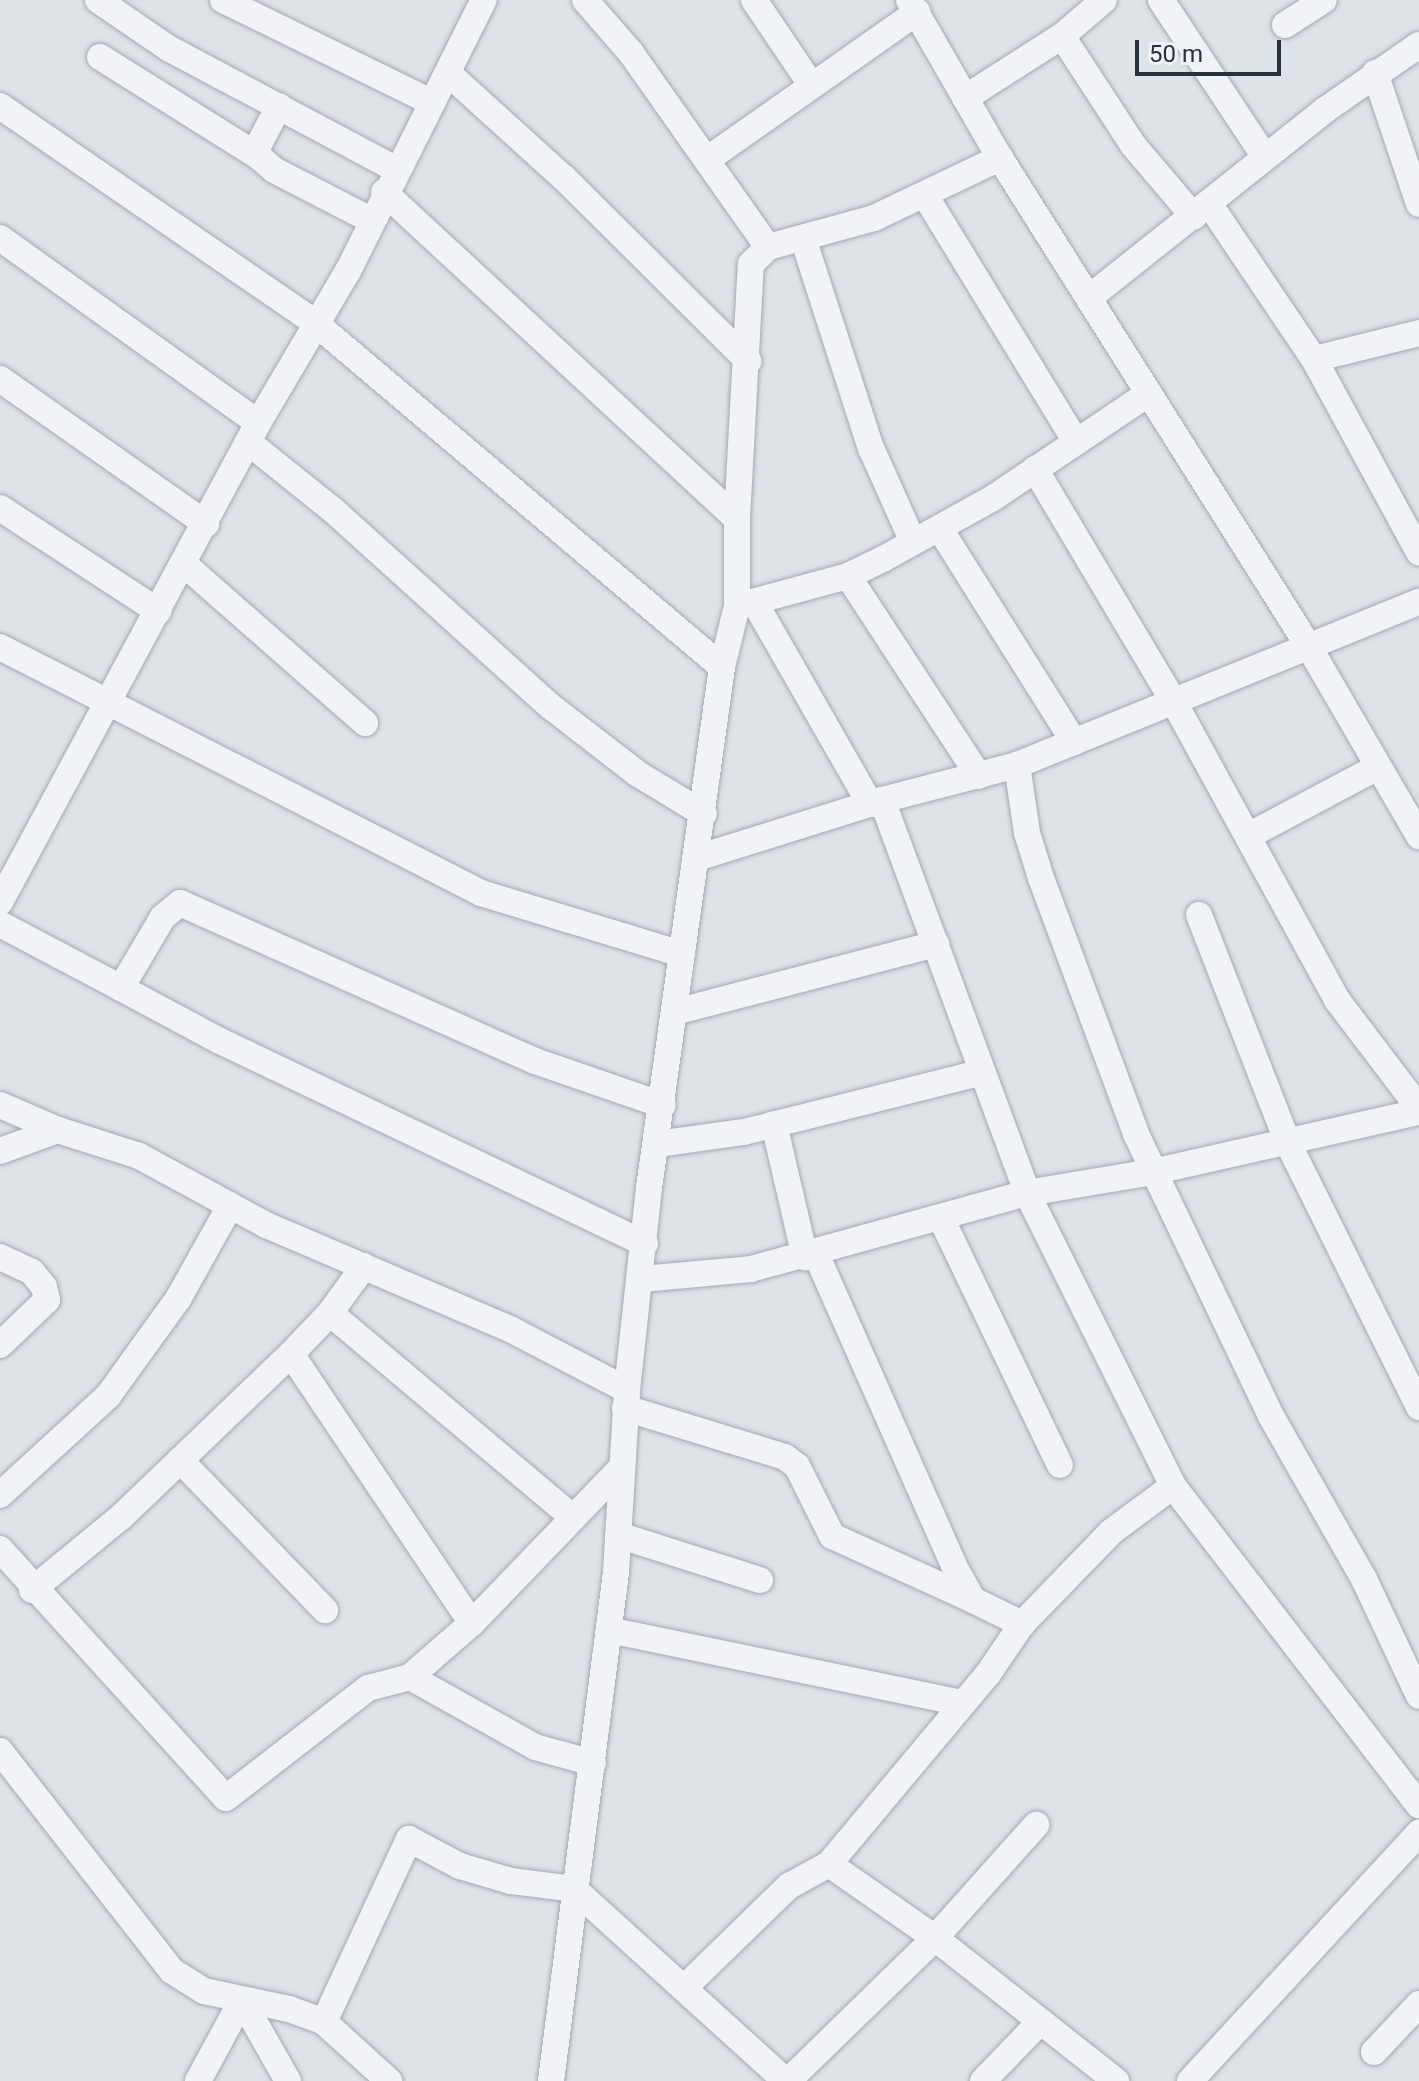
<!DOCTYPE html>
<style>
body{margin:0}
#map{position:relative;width:1419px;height:2081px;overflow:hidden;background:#dee3e8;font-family:Roboto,sans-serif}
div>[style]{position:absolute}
.roads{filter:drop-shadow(0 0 2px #a3aab2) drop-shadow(0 0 2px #a3aab2)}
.minor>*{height:26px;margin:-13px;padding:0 13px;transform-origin:13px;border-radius:13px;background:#f1f3f7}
span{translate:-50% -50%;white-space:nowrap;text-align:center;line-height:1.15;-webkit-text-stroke:8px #eef2f6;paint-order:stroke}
.scale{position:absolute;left:1135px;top:40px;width:146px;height:36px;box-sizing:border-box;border:4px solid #273140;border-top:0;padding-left:10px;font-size:24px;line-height:28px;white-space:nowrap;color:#273140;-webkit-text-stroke:6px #eef2f6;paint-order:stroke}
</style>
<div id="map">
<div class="roads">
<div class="minor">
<i style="left:98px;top:0;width:85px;rotate:34.4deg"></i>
<i style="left:168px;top:48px;width:258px;rotate:28deg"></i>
<i style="left:223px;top:0;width:232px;rotate:26.1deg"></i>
<i style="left:585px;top:0;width:70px;rotate:49deg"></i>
<i style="left:631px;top:53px;width:237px;rotate:54.8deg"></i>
<i style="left:754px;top:0;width:100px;rotate:56deg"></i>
<i style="left:909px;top:0;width:182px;rotate:60.1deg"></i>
<i style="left:1000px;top:158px;width:578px;rotate:57.71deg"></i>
<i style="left:1309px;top:647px;width:219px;rotate:59.8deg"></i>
<i style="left:1161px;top:0;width:188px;rotate:56.5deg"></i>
<i style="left:1285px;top:25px;width:46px;rotate:-32.7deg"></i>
<i style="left:1062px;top:36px;width:130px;rotate:56.9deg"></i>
<i style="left:1133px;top:145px;width:94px;rotate:49.7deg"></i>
<i style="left:100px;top:57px;width:186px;rotate:32.1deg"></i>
<i style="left:448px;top:73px;width:156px;rotate:42.2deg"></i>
<i style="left:564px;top:178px;width:260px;rotate:44.8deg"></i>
<i style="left:1375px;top:73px;width:138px;rotate:71.4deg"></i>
<i style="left:965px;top:98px;width:115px;rotate:-32.6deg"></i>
<i style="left:1062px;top:36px;width:55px;rotate:-40.6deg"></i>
<i style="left:0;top:106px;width:381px;rotate:34.5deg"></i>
<i style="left:314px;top:322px;width:534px;rotate:40.22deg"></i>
<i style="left:279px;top:106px;width:50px;rotate:117.6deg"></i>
<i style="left:256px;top:150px;width:6px;rotate:72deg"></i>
<i style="left:258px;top:156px;width:21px;rotate:41deg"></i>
<i style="left:274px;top:170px;width:109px;rotate:27.3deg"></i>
<i style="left:708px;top:159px;width:256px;rotate:-35.1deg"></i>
<i style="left:384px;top:192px;width:481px;rotate:42.8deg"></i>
<i style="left:926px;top:197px;width:287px;rotate:58.5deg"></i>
<i style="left:1210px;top:205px;width:186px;rotate:56deg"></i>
<i style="left:1314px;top:359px;width:220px;rotate:61.5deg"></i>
<i style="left:0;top:238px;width:317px;rotate:35.6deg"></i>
<i style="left:803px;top:238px;width:221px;rotate:72.1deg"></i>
<i style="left:871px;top:448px;width:103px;rotate:65.9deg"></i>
<i style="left:1090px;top:297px;width:300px;rotate:-38.5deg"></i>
<i style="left:1325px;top:110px;width:114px;rotate:-34.7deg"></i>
<i style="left:1314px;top:359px;width:108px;rotate:-13.9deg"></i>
<i style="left:0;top:379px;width:252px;rotate:35.1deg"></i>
<i style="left:248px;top:442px;width:109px;rotate:38.7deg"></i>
<i style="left:333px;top:510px;width:292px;rotate:42.1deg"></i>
<i style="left:550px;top:706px;width:111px;rotate:37.7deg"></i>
<i style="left:638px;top:774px;width:77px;rotate:31.2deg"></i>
<i style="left:1035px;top:469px;width:271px;rotate:59.2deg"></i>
<i style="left:1174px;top:702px;width:340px;rotate:61.3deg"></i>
<i style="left:1337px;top:1000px;width:136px;rotate:52.8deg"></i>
<i style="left:0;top:508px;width:189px;rotate:33.1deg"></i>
<i style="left:940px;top:529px;width:252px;rotate:57.8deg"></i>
<i style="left:184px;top:564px;width:241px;rotate:41.3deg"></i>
<i style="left:848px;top:576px;width:239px;rotate:56.8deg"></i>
<i style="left:755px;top:603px;width:232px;rotate:60.2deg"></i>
<i style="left:737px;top:606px;width:115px;rotate:-15.1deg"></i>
<i style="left:848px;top:576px;width:39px;rotate:-26deg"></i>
<i style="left:883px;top:559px;width:126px;rotate:-29deg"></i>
<i style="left:993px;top:498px;width:188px;rotate:-33.9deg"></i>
<i style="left:0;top:647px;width:540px;rotate:27.09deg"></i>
<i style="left:481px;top:893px;width:210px;rotate:16.9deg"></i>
<i style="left:1017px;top:765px;width:69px;rotate:81.6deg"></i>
<i style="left:1027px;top:833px;width:47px;rotate:72.7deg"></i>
<i style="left:1041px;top:878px;width:273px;rotate:69.6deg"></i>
<i style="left:1136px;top:1134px;width:313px;rotate:64.4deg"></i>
<i style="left:1271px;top:1416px;width:188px;rotate:60.3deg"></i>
<i style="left:1364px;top:1579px;width:129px;rotate:64.8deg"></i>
<i style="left:882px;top:800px;width:419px;rotate:69.7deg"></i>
<i style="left:1027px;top:1193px;width:327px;rotate:63.5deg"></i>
<i style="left:1173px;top:1486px;width:403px;rotate:52.4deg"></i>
<i style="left:1248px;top:836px;width:147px;rotate:-28deg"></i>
<i style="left:697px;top:858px;width:194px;rotate:-17.4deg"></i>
<i style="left:882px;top:800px;width:139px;rotate:-14.5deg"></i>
<i style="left:1017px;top:765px;width:434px;rotate:-22.1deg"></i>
<i style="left:0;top:902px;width:544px;rotate:-61.69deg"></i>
<i style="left:258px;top:423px;width:177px;rotate:-59.4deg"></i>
<i style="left:348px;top:271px;width:303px;rotate:-63.4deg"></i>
<i style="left:1199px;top:915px;width:245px;rotate:68.7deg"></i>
<i style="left:1288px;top:1143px;width:295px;rotate:63.6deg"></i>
<i style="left:0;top:924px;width:137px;rotate:27.9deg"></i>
<i style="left:121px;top:988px;width:82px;rotate:-59.4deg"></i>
<i style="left:163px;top:917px;width:22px;rotate:-39deg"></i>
<i style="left:180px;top:903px;width:389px;rotate:24deg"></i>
<i style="left:535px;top:1061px;width:135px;rotate:19deg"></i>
<i style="left:121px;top:988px;width:110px;rotate:28.2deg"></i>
<i style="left:218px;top:1040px;width:473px;rotate:25.5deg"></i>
<i style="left:675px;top:1012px;width:270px;rotate:-14.6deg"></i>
<i style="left:0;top:1105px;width:63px;rotate:23.3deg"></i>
<i style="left:774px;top:1124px;width:137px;rotate:76.9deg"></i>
<i style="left:657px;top:1144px;width:88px;rotate:-7.9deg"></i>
<i style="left:744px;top:1132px;width:246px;rotate:-14.1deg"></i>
<i style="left:0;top:1151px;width:62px;rotate:-19.9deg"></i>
<i style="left:58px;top:1130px;width:85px;rotate:17.8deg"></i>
<i style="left:139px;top:1156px;width:145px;rotate:28.5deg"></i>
<i style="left:266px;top:1225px;width:265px;rotate:23.1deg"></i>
<i style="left:510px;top:1329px;width:132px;rotate:27.5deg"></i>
<i style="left:941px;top:1218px;width:274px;rotate:64.3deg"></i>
<i style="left:816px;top:1254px;width:341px;rotate:66.1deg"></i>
<i style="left:954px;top:1566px;width:39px;rotate:61deg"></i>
<i style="left:973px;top:1600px;width:55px;rotate:26.1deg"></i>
<i style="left:0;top:1257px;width:35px;rotate:25deg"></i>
<i style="left:32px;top:1272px;width:19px;rotate:51deg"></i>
<i style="left:44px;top:1287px;width:13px;rotate:77deg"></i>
<i style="left:47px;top:1300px;width:65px;rotate:136.2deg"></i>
<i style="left:642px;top:1279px;width:109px;rotate:-5.2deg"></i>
<i style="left:751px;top:1269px;width:286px;rotate:-15.4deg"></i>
<i style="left:1027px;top:1193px;width:127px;rotate:-9.5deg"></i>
<i style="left:1152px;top:1172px;width:274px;rotate:-12.7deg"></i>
<i style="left:330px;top:1313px;width:315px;rotate:40.1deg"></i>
<i style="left:291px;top:1354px;width:324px;rotate:56.1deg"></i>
<i style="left:625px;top:1408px;width:167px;rotate:17deg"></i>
<i style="left:785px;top:1457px;width:15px;rotate:37deg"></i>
<i style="left:797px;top:1466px;width:78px;rotate:63.4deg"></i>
<i style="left:832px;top:1536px;width:155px;rotate:24.4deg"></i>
<i style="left:180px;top:1460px;width:209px;rotate:46deg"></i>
<i style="left:0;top:1495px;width:147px;rotate:-42.5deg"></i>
<i style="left:108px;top:1396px;width:120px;rotate:-54.2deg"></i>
<i style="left:178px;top:1299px;width:107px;rotate:-60.8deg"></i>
<i style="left:618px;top:1535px;width:149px;rotate:17.6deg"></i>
<i style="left:0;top:1549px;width:336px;rotate:47.8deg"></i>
<i style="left:226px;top:1798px;width:180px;rotate:-37.8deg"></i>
<i style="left:368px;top:1688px;width:43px;rotate:-14.7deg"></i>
<i style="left:410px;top:1677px;width:143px;rotate:29.2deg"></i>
<i style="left:535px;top:1747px;width:60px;rotate:15.4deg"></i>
<i style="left:32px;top:1590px;width:115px;rotate:-39.4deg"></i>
<i style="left:121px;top:1517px;width:236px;rotate:-43.8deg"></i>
<i style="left:291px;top:1354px;width:57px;rotate:-46.4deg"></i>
<i style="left:330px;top:1313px;width:58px;rotate:-54.1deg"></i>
<i style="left:609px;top:1630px;width:361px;rotate:11.7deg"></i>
<i style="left:410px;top:1677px;width:82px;rotate:-41.1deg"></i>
<i style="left:472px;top:1623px;width:215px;rotate:-46.1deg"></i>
<i style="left:0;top:1751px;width:279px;rotate:52deg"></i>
<i style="left:172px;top:1971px;width:38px;rotate:32deg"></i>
<i style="left:204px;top:1991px;width:87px;rotate:12deg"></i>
<i style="left:289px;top:2009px;width:37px;rotate:20deg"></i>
<i style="left:324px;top:2022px;width:88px;rotate:42.2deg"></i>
<i style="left:829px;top:1864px;width:129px;rotate:34.9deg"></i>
<i style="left:935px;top:1938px;width:231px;rotate:38.3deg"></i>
<i style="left:686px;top:1986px;width:144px;rotate:-44.2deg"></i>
<i style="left:789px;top:1886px;width:46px;rotate:-28.8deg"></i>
<i style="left:829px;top:1864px;width:248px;rotate:-50.1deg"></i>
<i style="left:988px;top:1674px;width:60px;rotate:-55.8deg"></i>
<i style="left:1022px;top:1624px;width:128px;rotate:-45.9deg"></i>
<i style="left:1111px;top:1532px;width:77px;rotate:-36.6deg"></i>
<i style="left:242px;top:2000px;width:93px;rotate:60.4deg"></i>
<i style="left:324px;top:2022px;width:202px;rotate:-65.1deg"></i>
<i style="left:409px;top:1839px;width:58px;rotate:27.9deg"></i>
<i style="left:460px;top:1866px;width:53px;rotate:16.4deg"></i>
<i style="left:511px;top:1881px;width:64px;rotate:7.2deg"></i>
<i style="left:574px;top:1889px;width:286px;rotate:42.2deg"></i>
<i style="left:1374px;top:2052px;width:66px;rotate:-46.8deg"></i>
<i style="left:198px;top:2081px;width:92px;rotate:-61.5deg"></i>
<i style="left:551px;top:2081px;width:513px;rotate:-82.72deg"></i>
<i style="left:616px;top:1572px;width:182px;rotate:-86.5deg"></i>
<i style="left:627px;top:1390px;width:203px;rotate:-83.8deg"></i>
<i style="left:649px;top:1188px;width:526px;rotate:-82.02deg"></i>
<i style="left:722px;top:667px;width:63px;rotate:-76.2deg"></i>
<i style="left:737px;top:606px;width:87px;rotate:-90deg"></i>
<i style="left:737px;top:519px;width:255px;rotate:-86.9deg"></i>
<i style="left:751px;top:264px;width:24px;rotate:-45deg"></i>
<i style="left:768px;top:247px;width:110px;rotate:-15.3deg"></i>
<i style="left:874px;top:218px;width:140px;rotate:-25.5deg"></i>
<i style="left:788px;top:2081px;width:205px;rotate:-44.2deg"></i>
<i style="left:935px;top:1938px;width:152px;rotate:-48.2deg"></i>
<i style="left:983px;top:2081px;width:83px;rotate:-46deg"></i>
<i style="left:1190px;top:2081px;width:338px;rotate:-47.3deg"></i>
</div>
</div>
<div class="scale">50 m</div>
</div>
